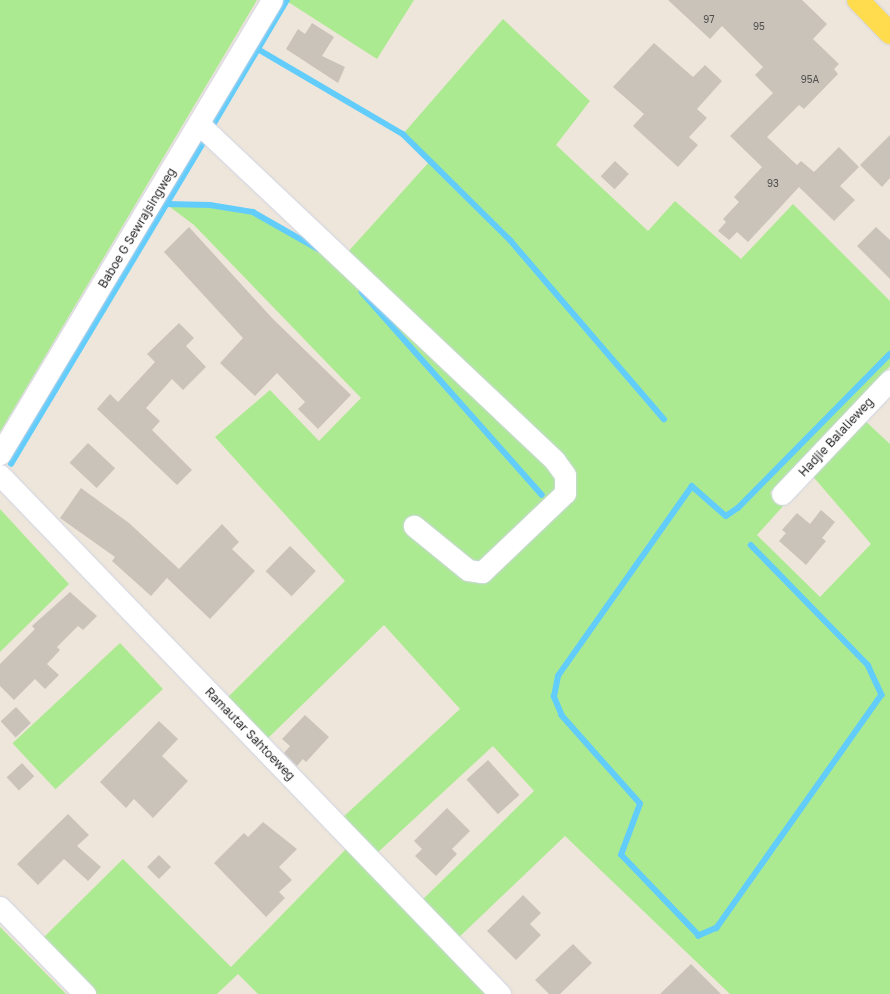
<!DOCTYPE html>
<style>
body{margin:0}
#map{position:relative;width:890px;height:994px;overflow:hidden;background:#eee6da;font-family:"Golos Text",sans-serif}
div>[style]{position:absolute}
.green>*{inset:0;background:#acea91;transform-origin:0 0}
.stream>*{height:5.5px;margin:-2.75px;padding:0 2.75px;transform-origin:2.75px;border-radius:2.75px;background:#62cdfb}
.building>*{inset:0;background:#c9c3ba;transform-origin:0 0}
.roads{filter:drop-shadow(0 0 1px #cfd3e5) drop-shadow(0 0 1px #cfd3e5)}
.minor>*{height:21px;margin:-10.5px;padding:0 10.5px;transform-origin:10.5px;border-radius:10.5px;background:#fff}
.major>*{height:22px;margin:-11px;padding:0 11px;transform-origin:11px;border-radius:11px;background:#ffdc4e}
span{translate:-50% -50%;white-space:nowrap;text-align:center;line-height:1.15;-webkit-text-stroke:3px #fff;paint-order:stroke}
.number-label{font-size:10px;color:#52504e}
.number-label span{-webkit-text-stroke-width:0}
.street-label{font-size:12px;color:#2a2a2a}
</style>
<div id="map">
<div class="green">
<i style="clip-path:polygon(0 0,257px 0,0 432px)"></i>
<i style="clip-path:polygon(285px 0,414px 0,377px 59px)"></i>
<i style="clip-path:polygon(503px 19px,590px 101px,556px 145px,648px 231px,675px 201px,741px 259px,793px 204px,890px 301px,890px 366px,770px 493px,785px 504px,757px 535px,820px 597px,871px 544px,810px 473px,862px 418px,890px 444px,890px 994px,730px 994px,565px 836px,454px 942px,417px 905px,534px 791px,493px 746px,375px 855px,341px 819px,460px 709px,384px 625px,264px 742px,224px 701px,345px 581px,215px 437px,270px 390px,319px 441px,361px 398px,194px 225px,166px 204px,210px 205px,253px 212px,329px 255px,337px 264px,430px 161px,403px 134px)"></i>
<i style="clip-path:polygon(0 509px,69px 584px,0 652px)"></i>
<i style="left:120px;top:643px;width:63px;height:147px;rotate:47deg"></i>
<i style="clip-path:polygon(346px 849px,487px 994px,258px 994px,238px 974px,217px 994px,95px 994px,42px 939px,123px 859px,231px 967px)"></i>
<i style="clip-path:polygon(0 927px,66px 994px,0 994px)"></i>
</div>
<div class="stream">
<i style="left:258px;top:49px;width:168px;rotate:30.4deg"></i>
<i style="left:403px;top:134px;width:152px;rotate:44.7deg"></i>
<i style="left:511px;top:241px;width:235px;rotate:49.3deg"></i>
<i style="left:213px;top:125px;width:145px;rotate:-59.4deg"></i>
<i style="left:166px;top:204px;width:44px;rotate:1.3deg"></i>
<i style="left:210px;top:205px;width:44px;rotate:9.2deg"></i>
<i style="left:253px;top:212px;width:75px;rotate:29.6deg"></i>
<i style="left:362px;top:292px;width:271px;rotate:48.4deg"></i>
<i style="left:11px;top:464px;width:376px;rotate:-59.1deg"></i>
<i style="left:751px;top:545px;width:168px;rotate:45.7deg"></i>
<i style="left:868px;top:665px;width:33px;rotate:65deg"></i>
<i style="left:882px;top:695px;width:286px;rotate:125.3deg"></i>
<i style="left:717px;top:928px;width:20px;rotate:156deg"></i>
<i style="left:699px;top:936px;width:112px;rotate:-133.9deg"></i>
<i style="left:621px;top:855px;width:54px;rotate:-69.6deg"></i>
<i style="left:640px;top:804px;width:118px;rotate:-131.6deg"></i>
<i style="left:562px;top:716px;width:21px;rotate:-113deg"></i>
<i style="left:554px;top:697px;width:21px;rotate:-79deg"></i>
<i style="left:558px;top:676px;width:232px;rotate:-54.8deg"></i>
<i style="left:692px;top:486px;width:45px;rotate:41.4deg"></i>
<i style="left:726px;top:516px;width:14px;rotate:-34deg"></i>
<i style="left:738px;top:508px;width:216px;rotate:-45.4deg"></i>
</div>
<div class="building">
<i style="clip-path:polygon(668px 0,802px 0,827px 24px,813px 39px,839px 64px,834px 69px,838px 74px,804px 109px,799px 105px,767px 137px,797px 165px,801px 161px,814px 172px,839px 147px,859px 167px,840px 186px,855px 200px,834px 221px,799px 187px,748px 242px,737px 232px,729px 240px,718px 231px,726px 222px,723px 219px,739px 202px,734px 197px,762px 167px,730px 136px,773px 93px,755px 75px,763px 67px,722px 26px,710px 39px)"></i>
<i style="clip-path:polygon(312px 23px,334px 37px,322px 56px,345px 67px,338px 83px,286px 49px,298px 29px,305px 34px)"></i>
<i style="clip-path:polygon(654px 43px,693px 77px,705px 65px,722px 81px,697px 109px,707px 118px,689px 137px,698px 145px,678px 167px,633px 126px,644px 114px,613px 87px)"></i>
<i style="clip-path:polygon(890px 135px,890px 178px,882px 187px,860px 165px)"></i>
<i style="left:615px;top:161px;width:19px;height:21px;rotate:43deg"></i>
<i style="clip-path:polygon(189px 227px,273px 319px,351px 395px,318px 429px,298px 409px,305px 402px,277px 373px,255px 396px,220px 363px,243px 338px,164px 252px)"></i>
<i style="clip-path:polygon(876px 227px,890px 240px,890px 279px,857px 246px)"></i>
<i style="clip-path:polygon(179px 323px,194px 338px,186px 346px,206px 367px,183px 390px,172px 379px,146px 408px,160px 421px,152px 430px,192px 470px,177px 485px,97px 409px,110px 394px,118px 402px,155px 362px,147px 354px)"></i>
<i style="left:88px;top:443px;width:37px;height:27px;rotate:43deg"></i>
<i style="clip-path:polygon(81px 488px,129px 523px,179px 569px,222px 524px,239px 542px,232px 549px,255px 571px,210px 619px,167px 578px,151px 596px,112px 561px,115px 557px,60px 518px)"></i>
<i style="clip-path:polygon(821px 510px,835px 522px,822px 538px,826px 541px,806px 565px,779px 541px,786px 533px,782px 530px,797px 513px,810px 524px)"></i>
<i style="left:290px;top:546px;width:36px;height:35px;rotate:44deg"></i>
<i style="clip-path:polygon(70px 592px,97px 616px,83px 630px,78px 626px,57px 647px,60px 650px,47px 664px,59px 675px,45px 689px,35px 679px,14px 700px,0 686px,0 664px,35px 629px,32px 626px)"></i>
<i style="left:16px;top:707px;width:22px;height:21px;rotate:47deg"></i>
<i style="clip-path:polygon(305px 715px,329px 737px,306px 762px,303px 759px,297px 766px,284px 753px,290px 746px,282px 739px)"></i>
<i style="clip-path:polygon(159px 721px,178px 739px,162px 756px,188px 781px,153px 818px,134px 799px,126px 808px,100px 782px)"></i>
<i style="left:488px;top:760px;width:47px;height:29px;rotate:48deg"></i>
<i style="left:22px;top:763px;width:18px;height:21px;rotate:47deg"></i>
<i style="clip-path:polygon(447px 808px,470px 831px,452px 849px,457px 854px,436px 876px,415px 856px,422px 849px,414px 841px)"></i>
<i style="clip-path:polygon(68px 814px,89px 835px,77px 846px,101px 867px,88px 881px,64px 859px,38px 885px,17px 864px)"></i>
<i style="clip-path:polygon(263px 822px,297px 849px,279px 867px,292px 880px,279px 892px,285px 898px,266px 917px,214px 863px,244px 833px,248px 837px)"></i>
<i style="left:159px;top:855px;width:17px;height:17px;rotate:45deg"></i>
<i style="clip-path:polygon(523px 895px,541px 913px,530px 924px,541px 935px,516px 960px,487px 931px)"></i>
<i style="clip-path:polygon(573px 944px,592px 963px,560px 994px,549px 994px,535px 980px)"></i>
<i style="clip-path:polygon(691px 964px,721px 994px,660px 994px)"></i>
</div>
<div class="roads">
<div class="minor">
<i style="left:199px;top:124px;width:490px;rotate:43.4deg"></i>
<i style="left:555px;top:461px;width:17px;rotate:54deg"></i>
<i style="left:565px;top:475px;width:18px;rotate:90deg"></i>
<i style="left:565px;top:493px;width:115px;rotate:136.4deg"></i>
<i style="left:482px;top:572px;width:14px;rotate:-172deg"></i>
<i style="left:468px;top:570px;width:70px;rotate:-140.8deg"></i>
<i style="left:0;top:454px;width:529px;rotate:-59.07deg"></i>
<i style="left:0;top:475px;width:721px;rotate:46.07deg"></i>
<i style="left:782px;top:494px;width:157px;rotate:-46.5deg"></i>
<i style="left:0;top:907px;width:122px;rotate:45.7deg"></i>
</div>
<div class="major">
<i style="left:858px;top:0;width:46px;rotate:45.9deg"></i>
</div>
</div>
<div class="number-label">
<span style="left:709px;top:20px">97</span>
<span style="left:759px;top:27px">95</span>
<span style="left:810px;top:80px">95A</span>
<span style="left:773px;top:184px">93</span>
</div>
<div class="street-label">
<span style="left:137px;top:228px;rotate:-59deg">Baboe G Sewrajsingweg</span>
<span style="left:836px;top:437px;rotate:-47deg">Hadjie Balalieweg</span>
<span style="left:250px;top:734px;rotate:46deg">Ramautar Sahtoeweg</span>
</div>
</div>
